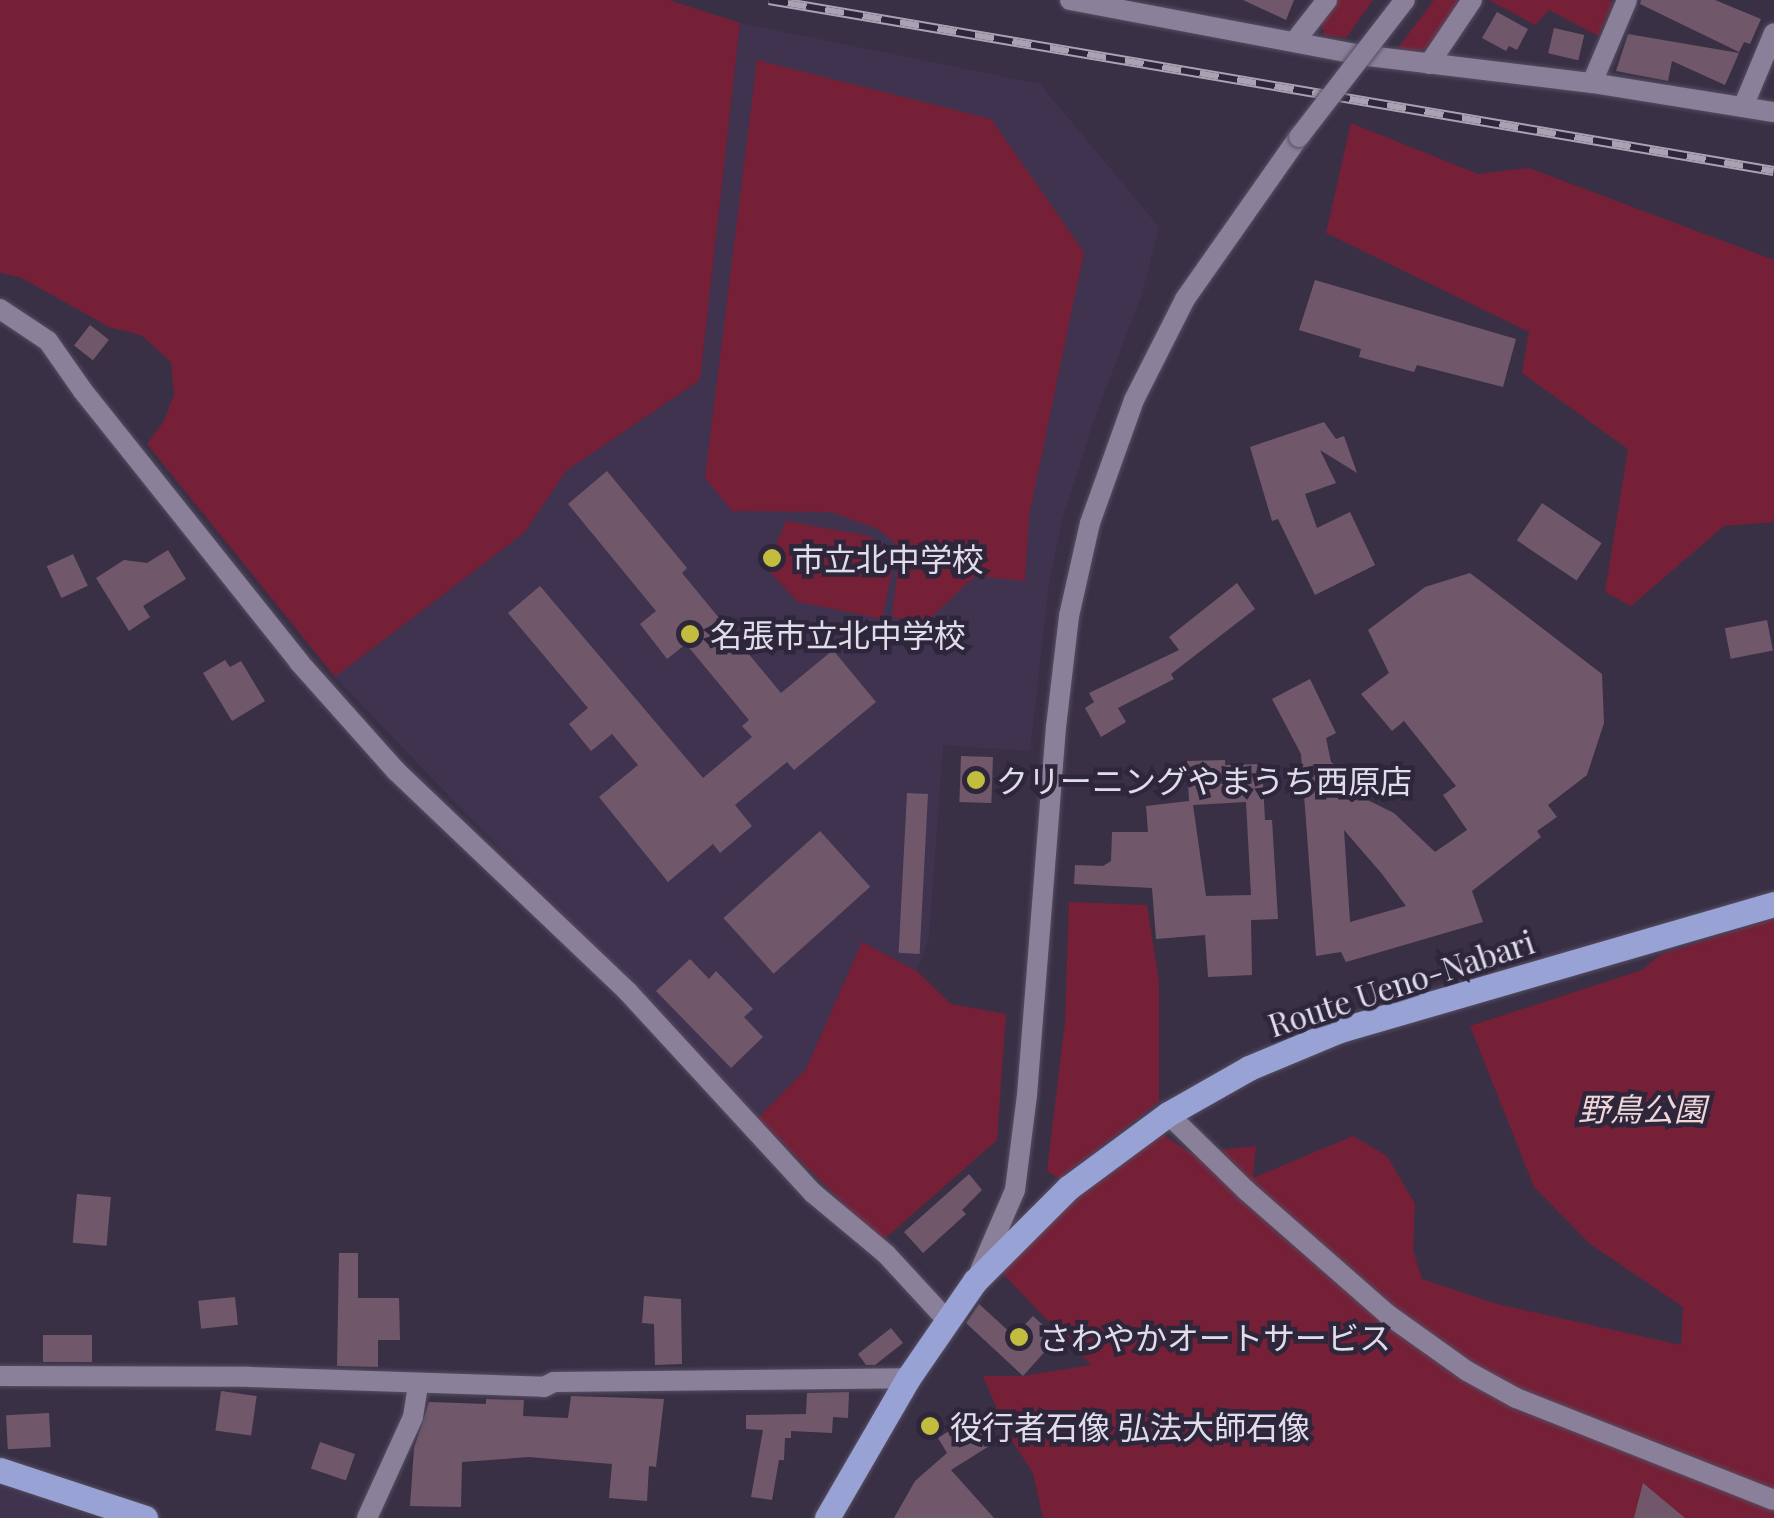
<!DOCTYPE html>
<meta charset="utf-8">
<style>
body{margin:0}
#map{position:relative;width:1774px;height:1518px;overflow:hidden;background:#393046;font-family:"Playfair Display","Noto Sans JP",serif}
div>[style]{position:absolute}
.built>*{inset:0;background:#3f3350}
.green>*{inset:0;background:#752037}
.building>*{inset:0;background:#70586a;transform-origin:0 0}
.roads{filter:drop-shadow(0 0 2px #564e61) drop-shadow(0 0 2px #564e61)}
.minor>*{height:20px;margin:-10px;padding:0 10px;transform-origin:10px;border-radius:10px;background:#8a809a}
.tertiary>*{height:20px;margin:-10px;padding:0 10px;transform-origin:10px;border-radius:10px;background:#8a809a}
.primary>*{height:25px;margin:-12.5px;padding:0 12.5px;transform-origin:12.5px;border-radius:12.5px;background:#99a2d4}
.rail>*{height:10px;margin-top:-5px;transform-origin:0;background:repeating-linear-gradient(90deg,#2e263b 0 19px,#a9a2b3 0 38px);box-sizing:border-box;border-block:2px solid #a9a2b3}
.bridges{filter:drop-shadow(0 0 2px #564e61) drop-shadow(0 0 2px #564e61)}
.tertiary-bridge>*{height:20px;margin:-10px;padding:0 10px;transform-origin:10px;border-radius:10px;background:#8a809a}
.dots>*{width:28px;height:28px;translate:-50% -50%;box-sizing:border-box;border:5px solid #2e263b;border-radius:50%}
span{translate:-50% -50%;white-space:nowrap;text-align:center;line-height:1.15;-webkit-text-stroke:9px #2e263b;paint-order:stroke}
.poi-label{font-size:32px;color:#e1dcea}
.left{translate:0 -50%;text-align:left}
.street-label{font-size:32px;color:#e1dcea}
.park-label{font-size:32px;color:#efd4d8;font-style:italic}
</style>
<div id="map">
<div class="built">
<i style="clip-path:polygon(740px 23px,1040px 84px,1159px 227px,1142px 294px,1095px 417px,1062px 521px,1049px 584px,1030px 751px,943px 745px,929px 938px,917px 971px,862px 942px,806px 1069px,758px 1118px,335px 677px,524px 533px,566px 471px,700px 380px)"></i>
<i style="clip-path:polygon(0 1487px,94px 1518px,0 1518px)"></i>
</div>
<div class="green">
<i style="clip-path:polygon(0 0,669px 0,740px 23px,700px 380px,566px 471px,524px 533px,335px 677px,147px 444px,164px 421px,174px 395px,171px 362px,141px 335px,109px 327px,20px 277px,0 273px)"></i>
<i style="clip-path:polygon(1338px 0,1373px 0,1346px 38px,1324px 35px,1321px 22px)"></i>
<i style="clip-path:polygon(1434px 0,1460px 0,1429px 47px,1418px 51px,1398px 48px)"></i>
<i style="clip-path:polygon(1489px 0,1608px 0,1613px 3px,1598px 36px,1549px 10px,1535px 25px)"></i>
<i style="clip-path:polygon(757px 60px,991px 119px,1084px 252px,1029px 516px,1025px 581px,975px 576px,924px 624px,892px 617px,900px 547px,878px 529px,831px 512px,732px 511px,705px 478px)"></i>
<i style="clip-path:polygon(1351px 123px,1478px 174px,1529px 168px,1774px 260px,1774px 522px,1724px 526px,1631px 606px,1605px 592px,1628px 449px,1522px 373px,1529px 332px,1326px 233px)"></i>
<i style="clip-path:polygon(786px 521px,869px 536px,888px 548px,893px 565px,882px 619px,798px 602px,766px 568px)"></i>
<i style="clip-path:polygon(1069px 902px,1147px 905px,1159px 982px,1159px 1102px,1059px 1179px,1047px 1171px,1065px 1022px)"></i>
<i style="clip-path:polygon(1774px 919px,1774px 1518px,1043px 1518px,1033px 1473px,1007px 1433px,983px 1376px,1023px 1376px,1091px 1365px,999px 1270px,1130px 1150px,1162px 1134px,1191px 1153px,1256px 1146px,1253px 1178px,1353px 1136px,1387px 1156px,1415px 1204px,1413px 1250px,1422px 1279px,1497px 1304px,1681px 1345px,1683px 1307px,1590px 1244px,1534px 1187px,1470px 1026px,1642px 970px,1661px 954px)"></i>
<i style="clip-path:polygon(862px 942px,917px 971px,951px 1004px,1006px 1014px,997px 1140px,881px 1242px,758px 1118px,806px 1069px)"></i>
</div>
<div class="building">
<i style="clip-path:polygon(1243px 0,1294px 0,1286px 20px)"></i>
<i style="clip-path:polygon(1641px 0,1715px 0,1761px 19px,1750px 44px,1744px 42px,1739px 52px,1640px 4px)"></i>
<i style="clip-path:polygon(1497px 12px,1528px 29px,1517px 50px,1509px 46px,1506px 51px,1482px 38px)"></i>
<i style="left:1554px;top:28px;width:31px;height:26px;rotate:13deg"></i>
<i style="clip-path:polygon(1628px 34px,1739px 53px,1725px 85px,1672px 61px,1668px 81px,1616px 71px)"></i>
<i style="clip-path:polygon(1315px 280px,1516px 339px,1503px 387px,1417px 365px,1414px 372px,1359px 357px,1361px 349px,1299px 330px)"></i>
<i style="left:90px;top:325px;width:24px;height:26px;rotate:38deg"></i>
<i style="clip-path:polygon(1324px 422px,1336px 439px,1344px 436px,1357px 473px,1320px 450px,1336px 483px,1305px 494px,1317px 528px,1350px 512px,1375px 565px,1315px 595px,1278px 519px,1272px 521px,1250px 447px)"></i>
<i style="clip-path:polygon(607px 471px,687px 568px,682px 573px,781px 693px,833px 650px,876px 702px,794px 770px,787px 762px,735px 805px,752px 826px,720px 853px,713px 844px,668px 882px,599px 797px,638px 765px,612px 734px,591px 751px,569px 724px,588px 708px,508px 613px,540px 586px,703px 778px,752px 737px,742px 726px,749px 720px,686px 644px,667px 659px,640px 624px,656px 611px,568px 504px)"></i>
<i style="left:1542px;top:503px;width:72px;height:45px;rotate:34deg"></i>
<i style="clip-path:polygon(168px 550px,186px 579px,143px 606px,150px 617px,129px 631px,96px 578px,124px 560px,147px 563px)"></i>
<i style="left:73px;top:554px;width:35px;height:29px;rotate:65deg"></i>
<i style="clip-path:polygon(evenodd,1470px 573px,1602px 674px,1604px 723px,1587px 775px,1548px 805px,1557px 817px,1537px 831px,1541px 837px,1472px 891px,1483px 922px,1346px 962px,1341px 952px,1316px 956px,1301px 754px,1272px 699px,1310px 679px,1336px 733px,1326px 738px,1331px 762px,1341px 769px,1338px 780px,1343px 781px,1343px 788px,1394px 813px,1435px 852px,1467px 830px,1443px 795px,1456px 786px,1404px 721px,1392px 731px,1361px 694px,1389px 673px,1368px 630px,1425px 587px,1470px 573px,1344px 830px,1382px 874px,1406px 906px,1350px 922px,1344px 830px)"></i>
<i style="clip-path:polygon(1237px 583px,1255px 609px,1171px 674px,1174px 679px,1118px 708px,1126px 722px,1101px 737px,1085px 708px,1094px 702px,1089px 693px,1179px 650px,1169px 637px)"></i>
<i style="left:1767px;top:620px;width:31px;height:43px;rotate:79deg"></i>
<i style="clip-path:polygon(225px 660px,230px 667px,241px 661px,265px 701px,232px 721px,203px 673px)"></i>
<i style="left:961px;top:756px;width:32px;height:46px;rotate:2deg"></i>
<i style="clip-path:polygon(evenodd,1225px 760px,1225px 765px,1262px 764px,1265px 820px,1272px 820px,1278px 919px,1251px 920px,1252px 975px,1208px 977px,1205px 935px,1156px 939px,1152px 888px,1074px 884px,1075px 865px,1103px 866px,1111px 861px,1112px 832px,1148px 832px,1146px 806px,1189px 801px,1187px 761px,1225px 760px,1246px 802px,1251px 895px,1206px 896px,1193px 805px,1246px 802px)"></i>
<i style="left:907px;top:793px;width:21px;height:160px;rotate:3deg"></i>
<i style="left:820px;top:831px;width:75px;height:130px;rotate:48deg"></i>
<i style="clip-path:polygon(690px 959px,709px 979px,716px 971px,753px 1009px,744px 1017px,763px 1037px,731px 1068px,656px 991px)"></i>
<i style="clip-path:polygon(969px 1174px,982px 1190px,962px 1210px,966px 1214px,923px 1253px,904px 1232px)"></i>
<i style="left:77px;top:1194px;width:34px;height:49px;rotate:5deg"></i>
<i style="clip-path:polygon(339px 1253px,358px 1253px,358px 1298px,399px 1298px,400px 1340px,378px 1340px,378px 1367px,337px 1366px)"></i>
<i style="clip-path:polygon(644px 1296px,681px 1299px,682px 1364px,655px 1365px,654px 1324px,642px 1323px)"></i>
<i style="left:235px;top:1297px;width:28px;height:37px;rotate:84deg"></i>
<i style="clip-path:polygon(979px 1304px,1014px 1336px,1033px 1316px,1057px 1338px,1023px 1376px,966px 1323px)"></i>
<i style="clip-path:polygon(891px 1328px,903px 1343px,875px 1365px,866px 1365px,858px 1354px)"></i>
<i style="left:43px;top:1335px;width:49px;height:27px"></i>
<i style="left:221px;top:1391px;width:36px;height:40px;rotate:8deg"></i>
<i style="clip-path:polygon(849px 1392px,848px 1418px,833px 1417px,832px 1433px,791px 1431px,791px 1438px,785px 1438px,784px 1460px,779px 1460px,772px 1500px,751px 1497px,763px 1430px,746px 1429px,746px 1415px,806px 1414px,807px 1393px)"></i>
<i style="clip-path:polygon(571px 1396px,664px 1399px,656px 1467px,649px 1466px,647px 1501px,609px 1498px,612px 1464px,529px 1457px,462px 1462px,461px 1507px,410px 1506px,414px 1448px,429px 1402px,486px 1404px,486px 1399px,524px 1400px,523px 1416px,568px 1418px)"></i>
<i style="left:49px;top:1413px;width:34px;height:43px;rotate:87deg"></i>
<i style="clip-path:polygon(976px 1414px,994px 1443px,951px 1470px,994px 1518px,894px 1518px,915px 1481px,947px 1453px,938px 1438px)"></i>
<i style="left:320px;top:1442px;width:37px;height:28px;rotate:19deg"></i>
<i style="clip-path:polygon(1643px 1483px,1685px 1518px,1634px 1518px)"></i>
</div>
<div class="roads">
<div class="minor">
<i style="left:1070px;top:0;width:295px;rotate:10.7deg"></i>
<i style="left:1360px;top:55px;width:234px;rotate:6.9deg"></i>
<i style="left:1592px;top:83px;width:184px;rotate:9.1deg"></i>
<i style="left:1295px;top:41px;width:52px;rotate:-52deg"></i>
<i style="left:1429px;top:64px;width:77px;rotate:-56.1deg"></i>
<i style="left:1592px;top:83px;width:90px;rotate:-67.1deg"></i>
<i style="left:1743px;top:107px;width:80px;rotate:-67.3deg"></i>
<i style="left:0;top:309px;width:58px;rotate:33.7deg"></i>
<i style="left:48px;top:341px;width:61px;rotate:55deg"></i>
<i style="left:83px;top:391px;width:347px;rotate:51.4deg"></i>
<i style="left:299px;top:662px;width:146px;rotate:48.3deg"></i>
<i style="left:396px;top:771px;width:320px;rotate:43.6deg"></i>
<i style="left:628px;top:992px;width:273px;rotate:47.4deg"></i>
<i style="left:813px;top:1193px;width:95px;rotate:39.9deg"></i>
<i style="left:886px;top:1254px;width:88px;rotate:47.3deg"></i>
<i style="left:1168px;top:1114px;width:110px;rotate:44.3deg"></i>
<i style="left:1247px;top:1191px;width:186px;rotate:41.3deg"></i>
<i style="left:1387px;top:1314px;width:98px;rotate:35.5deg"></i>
<i style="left:1467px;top:1371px;width:56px;rotate:28.9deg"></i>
<i style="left:1516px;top:1398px;width:277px;rotate:21.6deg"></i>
<i style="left:0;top:1376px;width:250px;rotate:0.2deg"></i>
<i style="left:250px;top:1377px;width:294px;rotate:1.9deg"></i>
<i style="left:544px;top:1387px;width:11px;rotate:-27deg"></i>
<i style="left:554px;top:1382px;width:354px;rotate:-0.6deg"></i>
<i style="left:367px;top:1518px;width:111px;rotate:-65.5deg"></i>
<i style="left:413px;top:1417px;width:31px;rotate:-81deg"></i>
</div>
<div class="tertiary">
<i style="left:980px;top:1271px;width:88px;rotate:-66.6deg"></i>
<i style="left:1015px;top:1190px;width:96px;rotate:-82.8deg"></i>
<i style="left:1027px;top:1095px;width:369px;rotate:-85.5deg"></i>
<i style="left:1056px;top:727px;width:112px;rotate:-83.3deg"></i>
<i style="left:1069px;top:616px;width:95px;rotate:-77.3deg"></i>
<i style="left:1090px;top:523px;width:131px;rotate:-70.3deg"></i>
<i style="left:1134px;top:400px;width:113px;rotate:-63.2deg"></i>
<i style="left:1185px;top:299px;width:198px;rotate:-54.9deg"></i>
</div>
<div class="primary">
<i style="left:0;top:1470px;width:153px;rotate:18.3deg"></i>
<i style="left:827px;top:1518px;width:162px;rotate:-59.9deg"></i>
<i style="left:908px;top:1378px;width:118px;rotate:-55.4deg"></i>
<i style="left:975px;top:1281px;width:132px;rotate:-45deg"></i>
<i style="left:1068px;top:1188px;width:124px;rotate:-36.5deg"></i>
<i style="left:1168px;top:1114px;width:93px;rotate:-29.6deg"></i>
<i style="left:1249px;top:1068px;width:99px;rotate:-22.7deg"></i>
<i style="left:1340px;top:1030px;width:452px;rotate:-16.2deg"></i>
</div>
</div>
<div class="rail">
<i style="left:769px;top:0;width:1019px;rotate:9.66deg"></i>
</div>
<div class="bridges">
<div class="tertiary-bridge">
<i style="left:1299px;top:137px;width:173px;rotate:-52.3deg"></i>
</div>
</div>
<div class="dots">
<i style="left:772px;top:558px;background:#c2bd3f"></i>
<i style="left:690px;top:634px;background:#c2bd3f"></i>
<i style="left:976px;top:780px;background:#c2bd3f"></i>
<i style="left:1019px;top:1337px;background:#c2bd3f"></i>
<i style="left:930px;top:1426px;background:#c2bd3f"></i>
</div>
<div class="poi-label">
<span class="left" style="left:792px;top:558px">市立北中学校</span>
<span class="left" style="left:710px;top:634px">名張市立北中学校</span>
<span class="left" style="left:996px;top:780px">クリーニングやまうち西原店</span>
<span class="left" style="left:1039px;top:1337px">さわやかオートサービス</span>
<span class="left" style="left:950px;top:1426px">役行者石像 弘法大師石像</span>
</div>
<div class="street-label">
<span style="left:1401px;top:983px;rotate:-18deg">Route Ueno-Nabari</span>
</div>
<div class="park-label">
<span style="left:1642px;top:1108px">野鳥公園</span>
</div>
</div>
